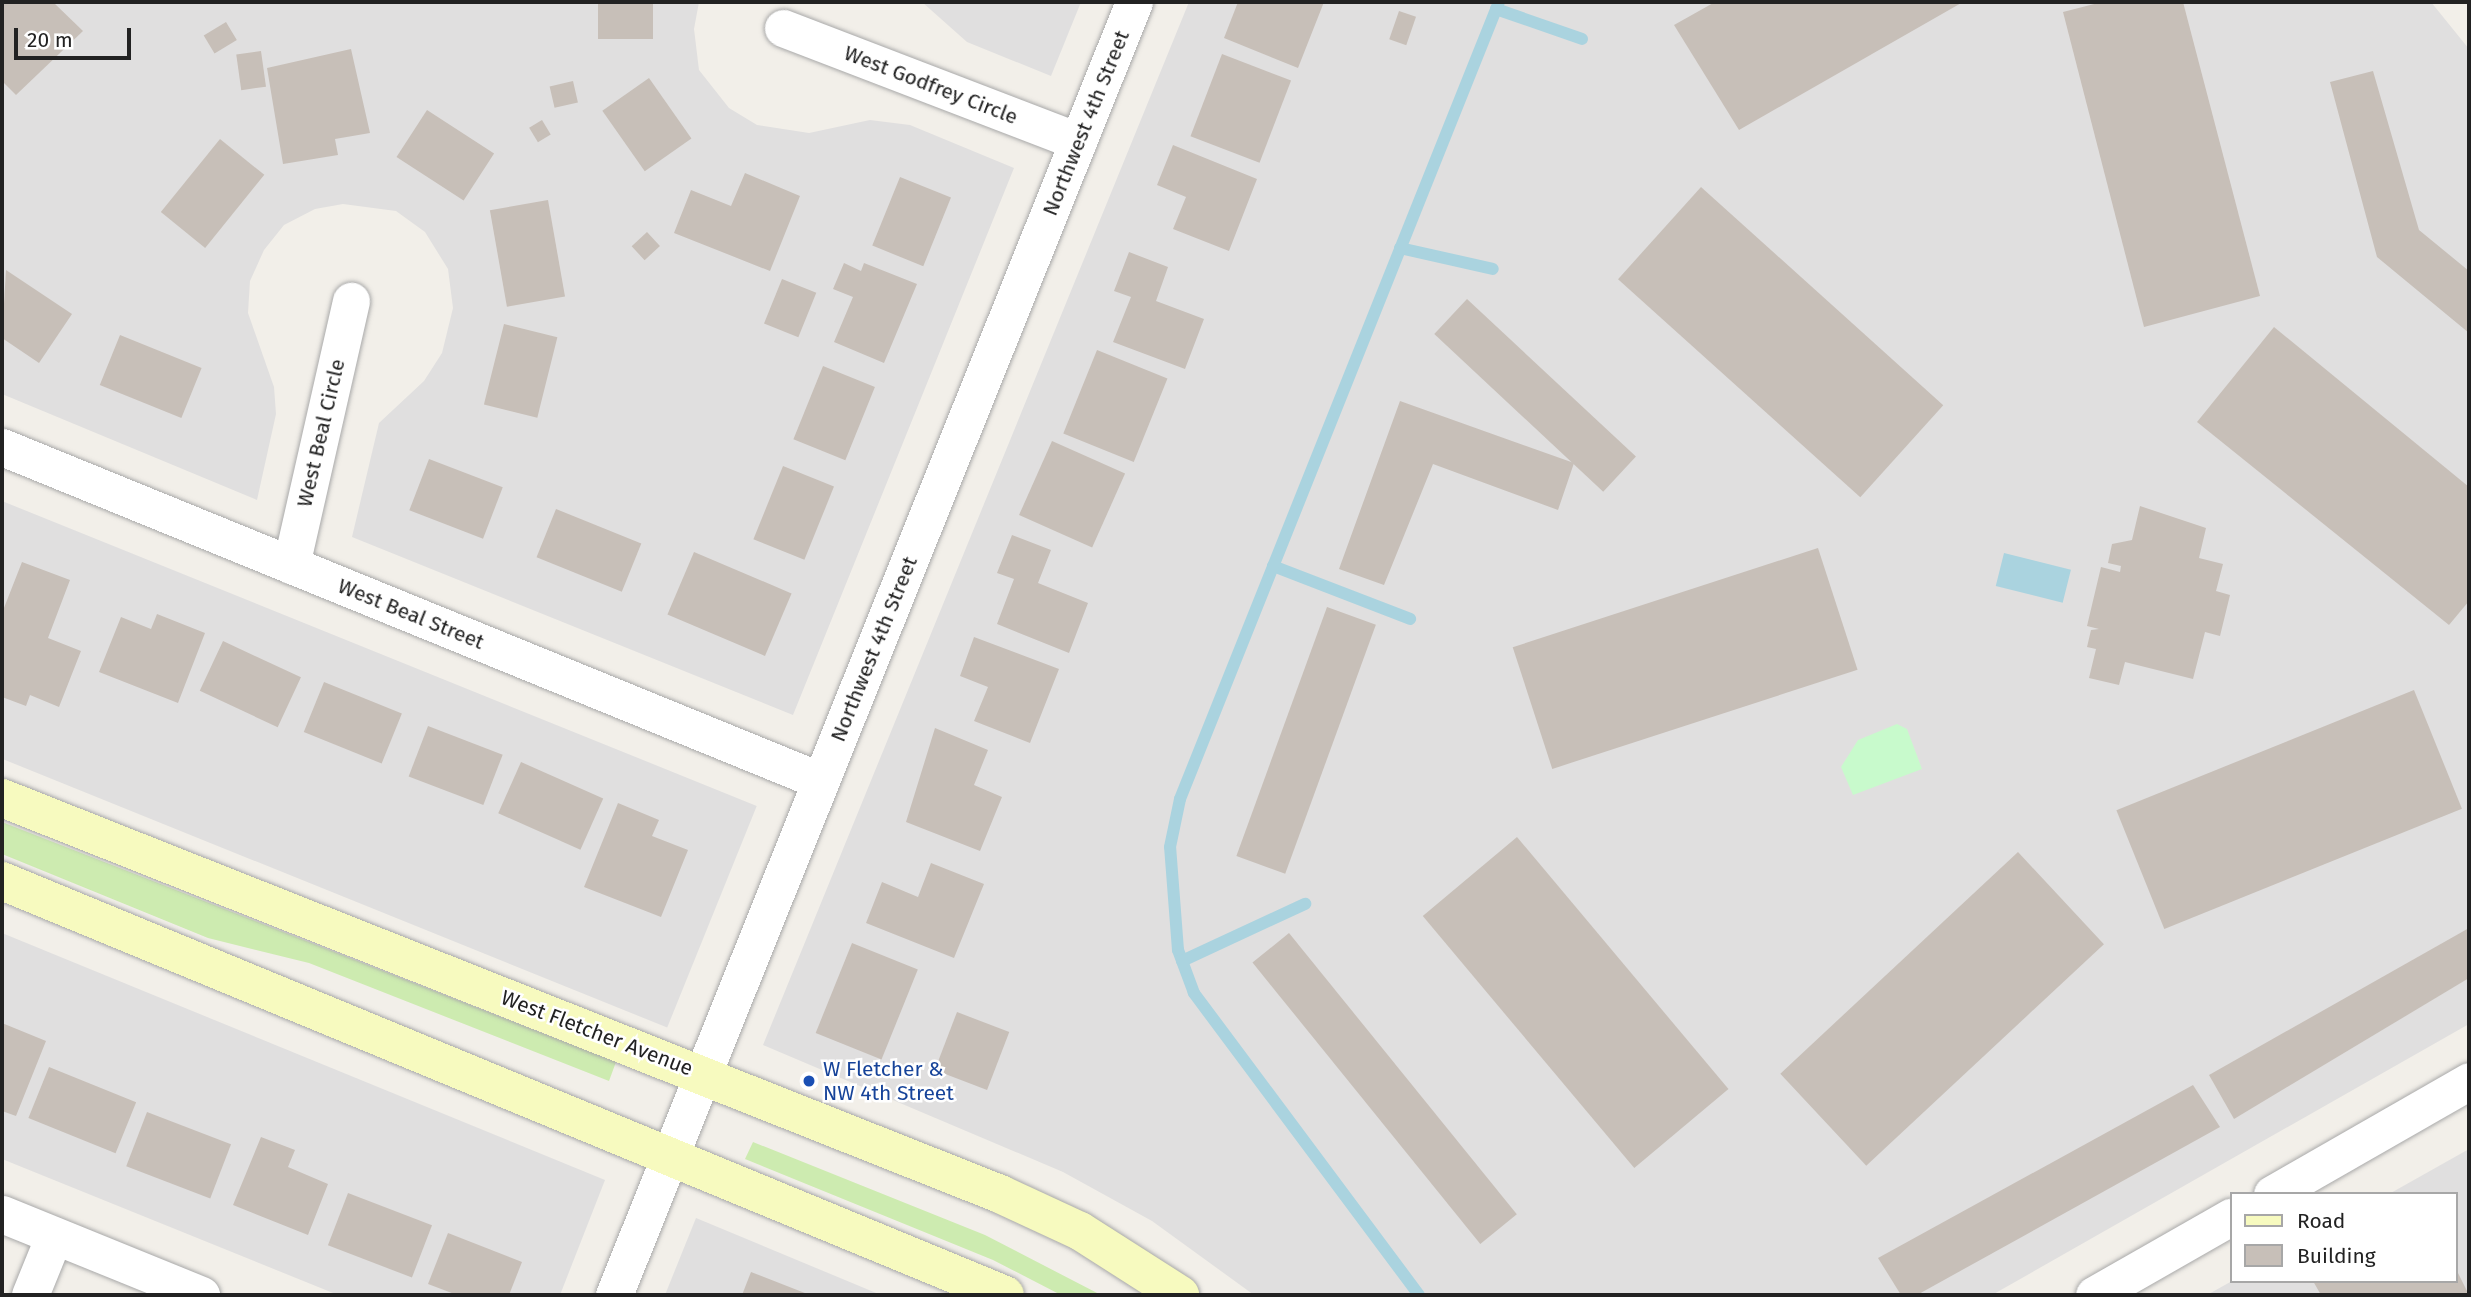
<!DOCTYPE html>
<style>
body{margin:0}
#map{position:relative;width:2471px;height:1297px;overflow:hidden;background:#f2efe9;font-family:"Fira Sans",sans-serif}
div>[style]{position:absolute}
.residential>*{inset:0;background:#e0dfdf;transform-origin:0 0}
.grass>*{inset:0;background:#cdebb0}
.park>*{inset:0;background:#c8facc}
.water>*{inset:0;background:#aad3df;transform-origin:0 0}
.stream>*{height:12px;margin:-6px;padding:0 6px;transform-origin:6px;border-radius:6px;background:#aad3df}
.building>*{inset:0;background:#c7bfb8;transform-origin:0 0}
.roads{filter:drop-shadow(0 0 2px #a9a9a9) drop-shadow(0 0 2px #a9a9a9)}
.street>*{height:37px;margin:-18.5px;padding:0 18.5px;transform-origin:18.5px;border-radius:18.5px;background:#fff}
.secondary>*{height:38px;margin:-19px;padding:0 19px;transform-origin:19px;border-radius:19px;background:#f7fabf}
.dots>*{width:19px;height:19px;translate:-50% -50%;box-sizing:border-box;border:4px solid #fff;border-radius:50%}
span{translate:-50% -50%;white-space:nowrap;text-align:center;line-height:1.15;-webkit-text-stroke:5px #fff;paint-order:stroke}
.street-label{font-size:21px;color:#222}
.transit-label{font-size:21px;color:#164399}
.left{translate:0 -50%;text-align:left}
.frame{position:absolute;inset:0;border:4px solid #222;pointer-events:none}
.legend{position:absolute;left:2230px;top:1192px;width:228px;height:91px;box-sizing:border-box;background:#fff;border:2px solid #a7a7a7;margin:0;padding:9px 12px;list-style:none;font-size:21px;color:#222}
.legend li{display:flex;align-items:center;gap:14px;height:35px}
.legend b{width:35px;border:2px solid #a7a7a7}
.scale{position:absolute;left:14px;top:28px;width:117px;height:32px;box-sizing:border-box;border:4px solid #222;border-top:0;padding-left:9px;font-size:21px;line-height:24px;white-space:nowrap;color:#222;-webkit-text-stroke:5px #fff;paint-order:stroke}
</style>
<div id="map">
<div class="residential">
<i style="clip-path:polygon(2px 2px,699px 2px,694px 29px,699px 70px,729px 108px,757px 125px,809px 133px,870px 120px,910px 125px,1014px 168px,793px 715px,352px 537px,379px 423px,424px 381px,442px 353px,453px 308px,448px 269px,425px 232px,396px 211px,343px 204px,315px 209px,284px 225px,264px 250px,250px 281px,248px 313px,274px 387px,276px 414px,257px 500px,2px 394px)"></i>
<i style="clip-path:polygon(922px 2px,1081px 2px,1051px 76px,967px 42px)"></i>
<i style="clip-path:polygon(1189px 2px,2431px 2px,2469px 49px,2469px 1024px,1992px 1295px,1254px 1295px,1152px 1221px,1063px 1172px,763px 1045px)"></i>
<i style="left:2px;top:501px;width:814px;height:239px;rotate:22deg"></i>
<i style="clip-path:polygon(2px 933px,605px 1180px,560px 1295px,338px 1295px,2px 1159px)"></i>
<i style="clip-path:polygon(2469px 1149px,2469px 1295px,2207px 1295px,2232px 1281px,2455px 1281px,2455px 1194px,2389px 1194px)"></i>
<i style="clip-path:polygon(696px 1218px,881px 1295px,665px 1295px)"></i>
</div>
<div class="grass">
<i style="clip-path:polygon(2px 822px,616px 1062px,609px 1081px,309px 963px,208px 938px,2px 854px)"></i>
<i style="clip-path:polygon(753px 1142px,985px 1235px,1101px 1295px,1061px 1295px,993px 1260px,745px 1159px)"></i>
</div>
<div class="park">
<i style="clip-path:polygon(1897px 724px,1907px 729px,1922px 769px,1853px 795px,1841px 767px,1858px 740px)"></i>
</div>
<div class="water">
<i style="left:2004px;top:553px;width:69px;height:34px;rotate:14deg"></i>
</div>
<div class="stream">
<i style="left:1496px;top:9px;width:91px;rotate:19.2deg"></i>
<i style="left:1400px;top:248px;width:95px;rotate:12.7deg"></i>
<i style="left:1273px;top:566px;width:147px;rotate:21.1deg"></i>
<i style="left:1182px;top:961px;width:136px;rotate:-24.9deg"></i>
<i style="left:1419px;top:1295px;width:377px;rotate:-126.7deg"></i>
<i style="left:1194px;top:993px;width:46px;rotate:-110.4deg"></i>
<i style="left:1178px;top:950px;width:103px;rotate:-94.4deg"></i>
<i style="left:1170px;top:847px;width:49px;rotate:-78.2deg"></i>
<i style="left:1180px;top:799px;width:858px;rotate:-68.19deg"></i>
</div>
<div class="building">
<i style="clip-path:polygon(3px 2px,53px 2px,83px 31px,16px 95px,2px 81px)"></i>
<i style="left:598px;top:2px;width:55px;height:37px"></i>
<i style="clip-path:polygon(1238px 2px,1324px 2px,1298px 68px,1224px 38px)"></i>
<i style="clip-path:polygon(1715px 2px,1963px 2px,1739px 130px,1674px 25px)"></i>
<i style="clip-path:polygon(2102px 2px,2183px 2px,2260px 296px,2144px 327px,2063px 12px)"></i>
<i style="left:1399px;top:11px;width:18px;height:30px;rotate:19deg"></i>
<i style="left:226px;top:22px;width:21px;height:26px;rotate:59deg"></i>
<i style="clip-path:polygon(351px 49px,370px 133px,335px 139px,338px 155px,283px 164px,267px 68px)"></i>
<i style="left:261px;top:51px;width:36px;height:25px;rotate:82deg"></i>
<i style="left:1222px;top:54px;width:74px;height:88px;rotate:21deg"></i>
<i style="clip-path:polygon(2373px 71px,2419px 230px,2469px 271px,2469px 333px,2377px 257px,2330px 82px)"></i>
<i style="left:649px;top:78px;width:74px;height:57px;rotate:55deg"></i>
<i style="left:573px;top:81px;width:22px;height:24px;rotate:77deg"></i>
<i style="left:427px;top:110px;width:80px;height:56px;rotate:33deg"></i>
<i style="left:542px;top:120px;width:17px;height:15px;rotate:59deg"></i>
<i style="left:220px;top:139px;width:57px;height:94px;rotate:39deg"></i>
<i style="clip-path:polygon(1173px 145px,1257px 179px,1229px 251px,1173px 229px,1186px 197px,1157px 185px)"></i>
<i style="clip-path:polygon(745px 173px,800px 196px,770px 271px,674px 233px,691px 190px,731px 206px)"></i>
<i style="left:900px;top:177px;width:55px;height:74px;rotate:22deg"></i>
<i style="left:1701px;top:187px;width:326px;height:124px;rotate:42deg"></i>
<i style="left:548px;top:200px;width:98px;height:59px;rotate:80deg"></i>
<i style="left:647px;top:232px;width:19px;height:21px;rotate:47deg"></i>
<i style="clip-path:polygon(1129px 252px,1168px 267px,1156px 301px,1204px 319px,1185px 369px,1113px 342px,1131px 297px,1114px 291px)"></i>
<i style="clip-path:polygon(844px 263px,861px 271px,864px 263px,917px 284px,884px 363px,834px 342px,853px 297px,833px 289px)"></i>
<i style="clip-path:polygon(6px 270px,72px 314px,39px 363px,2px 338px)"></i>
<i style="left:782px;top:279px;width:37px;height:48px;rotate:22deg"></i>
<i style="left:1467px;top:299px;width:231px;height:48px;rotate:43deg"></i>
<i style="left:504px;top:324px;width:55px;height:83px;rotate:14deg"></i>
<i style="clip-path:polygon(2274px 327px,2469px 487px,2469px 601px,2449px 625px,2197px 422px)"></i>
<i style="left:120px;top:335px;width:88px;height:54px;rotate:22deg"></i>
<i style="left:1097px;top:350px;width:76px;height:90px;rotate:22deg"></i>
<i style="left:823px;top:366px;width:56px;height:79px;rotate:22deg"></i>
<i style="clip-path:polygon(1400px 401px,1574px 463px,1558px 510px,1433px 464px,1384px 585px,1339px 569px)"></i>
<i style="left:1052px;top:441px;width:80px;height:81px;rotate:24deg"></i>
<i style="left:429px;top:459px;width:79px;height:55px;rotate:21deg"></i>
<i style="left:783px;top:466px;width:55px;height:79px;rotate:22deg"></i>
<i style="clip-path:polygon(2140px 506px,2206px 528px,2199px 558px,2223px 564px,2216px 591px,2230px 595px,2220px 636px,2205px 632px,2193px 679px,2125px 662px,2119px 685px,2089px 678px,2096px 649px,2087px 647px,2091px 630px,2099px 629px,2087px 626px,2101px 567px,2120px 572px,2121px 566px,2108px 563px,2112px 544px,2132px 540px)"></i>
<i style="left:556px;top:509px;width:92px;height:52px;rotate:22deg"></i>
<i style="clip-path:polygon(1012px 535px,1051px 550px,1038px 583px,1088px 603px,1069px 653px,997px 624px,1014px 579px,997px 573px)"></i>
<i style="left:1818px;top:548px;width:128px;height:321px;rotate:72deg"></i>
<i style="left:694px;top:552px;width:106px;height:68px;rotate:23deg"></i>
<i style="clip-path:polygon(22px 562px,70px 580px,48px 638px,81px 651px,59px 707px,30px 695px,26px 706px,2px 697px,2px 613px)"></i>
<i style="left:1327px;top:607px;width:52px;height:265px;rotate:20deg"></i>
<i style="clip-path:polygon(157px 614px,205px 633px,178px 703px,99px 672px,121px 617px,151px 629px)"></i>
<i style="clip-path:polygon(974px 637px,1059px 669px,1030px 743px,974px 721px,988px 687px,960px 676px)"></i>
<i style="left:223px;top:641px;width:86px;height:55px;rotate:25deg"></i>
<i style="left:324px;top:682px;width:84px;height:54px;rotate:22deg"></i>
<i style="left:2414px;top:690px;width:128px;height:321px;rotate:68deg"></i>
<i style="left:428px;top:726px;width:80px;height:54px;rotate:21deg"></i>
<i style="clip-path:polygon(935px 728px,988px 750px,974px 785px,1002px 797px,980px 851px,906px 822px)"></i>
<i style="left:521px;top:762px;width:90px;height:56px;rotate:24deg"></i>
<i style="clip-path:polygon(618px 803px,659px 820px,652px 836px,688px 850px,661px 917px,584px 887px)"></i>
<i style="left:1517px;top:837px;width:329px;height:123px;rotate:50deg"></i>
<i style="left:2018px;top:852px;width:126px;height:325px;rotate:47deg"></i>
<i style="clip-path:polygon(931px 863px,984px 884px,954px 958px,866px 923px,882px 882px,918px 897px)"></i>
<i style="clip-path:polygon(2469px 928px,2469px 978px,2234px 1119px,2209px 1075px)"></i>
<i style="left:1289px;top:933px;width:362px;height:47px;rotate:51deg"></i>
<i style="left:852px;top:943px;width:71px;height:97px;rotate:22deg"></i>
<i style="left:957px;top:1012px;width:56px;height:62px;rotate:21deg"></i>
<i style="clip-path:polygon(2px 1023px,46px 1041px,16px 1116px,2px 1111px)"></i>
<i style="left:49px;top:1067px;width:94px;height:55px;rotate:22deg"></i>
<i style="clip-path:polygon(2193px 1085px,2220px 1127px,1917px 1295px,1901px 1295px,1878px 1258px)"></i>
<i style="left:147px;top:1112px;width:90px;height:58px;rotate:21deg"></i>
<i style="clip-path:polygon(261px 1137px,295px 1150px,288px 1167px,328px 1184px,308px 1235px,233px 1205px)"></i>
<i style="left:348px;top:1193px;width:90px;height:56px;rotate:21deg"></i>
<i style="clip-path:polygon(448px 1233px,522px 1262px,509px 1295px,457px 1295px,428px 1284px)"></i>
<i style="clip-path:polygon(2455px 1267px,2469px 1295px,2321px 1295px,2313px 1281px,2455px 1281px)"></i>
<i style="clip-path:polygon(751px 1272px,810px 1295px,742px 1295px)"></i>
</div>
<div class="roads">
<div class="street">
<i style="left:783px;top:28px;width:316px;rotate:21deg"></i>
<i style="left:2px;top:447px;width:884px;rotate:22.19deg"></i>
<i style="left:291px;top:565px;width:271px;rotate:-77.2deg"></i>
<i style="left:2272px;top:1194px;width:227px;rotate:-29.8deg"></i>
<i style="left:2px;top:1214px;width:215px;rotate:22.1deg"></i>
<i style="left:30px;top:1295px;width:64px;rotate:-67.9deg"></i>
<i style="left:614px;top:1295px;width:1394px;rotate:-68.09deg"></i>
<i style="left:2094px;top:1295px;width:158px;rotate:-29.7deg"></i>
</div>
<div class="secondary">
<i style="left:2px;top:798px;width:1074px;rotate:21.64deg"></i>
<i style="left:1000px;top:1194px;width:88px;rotate:24.8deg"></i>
<i style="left:1080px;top:1231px;width:119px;rotate:32.6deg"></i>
<i style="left:2px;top:881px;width:1085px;rotate:22.43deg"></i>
</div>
</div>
<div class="dots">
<i style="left:809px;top:1081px;background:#1a4fb4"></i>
</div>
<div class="street-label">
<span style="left:931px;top:85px;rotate:21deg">West Godfrey Circle</span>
<span style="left:1086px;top:123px;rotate:-68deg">Northwest 4th Street</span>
<span style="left:321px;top:433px;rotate:-77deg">West Beal Circle</span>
<span style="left:411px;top:614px;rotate:22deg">West Beal Street</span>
<span style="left:874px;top:649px;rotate:-68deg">Northwest 4th Street</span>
<span style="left:597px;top:1033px;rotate:21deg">West Fletcher Avenue</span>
</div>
<div class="transit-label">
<span class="left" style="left:823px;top:1081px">W Fletcher &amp;<br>NW 4th Street</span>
</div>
<div class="frame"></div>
<ul class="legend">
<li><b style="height:9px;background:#f7fabf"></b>Road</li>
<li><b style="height:19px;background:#c7bfb8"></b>Building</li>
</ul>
<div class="scale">20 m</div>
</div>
